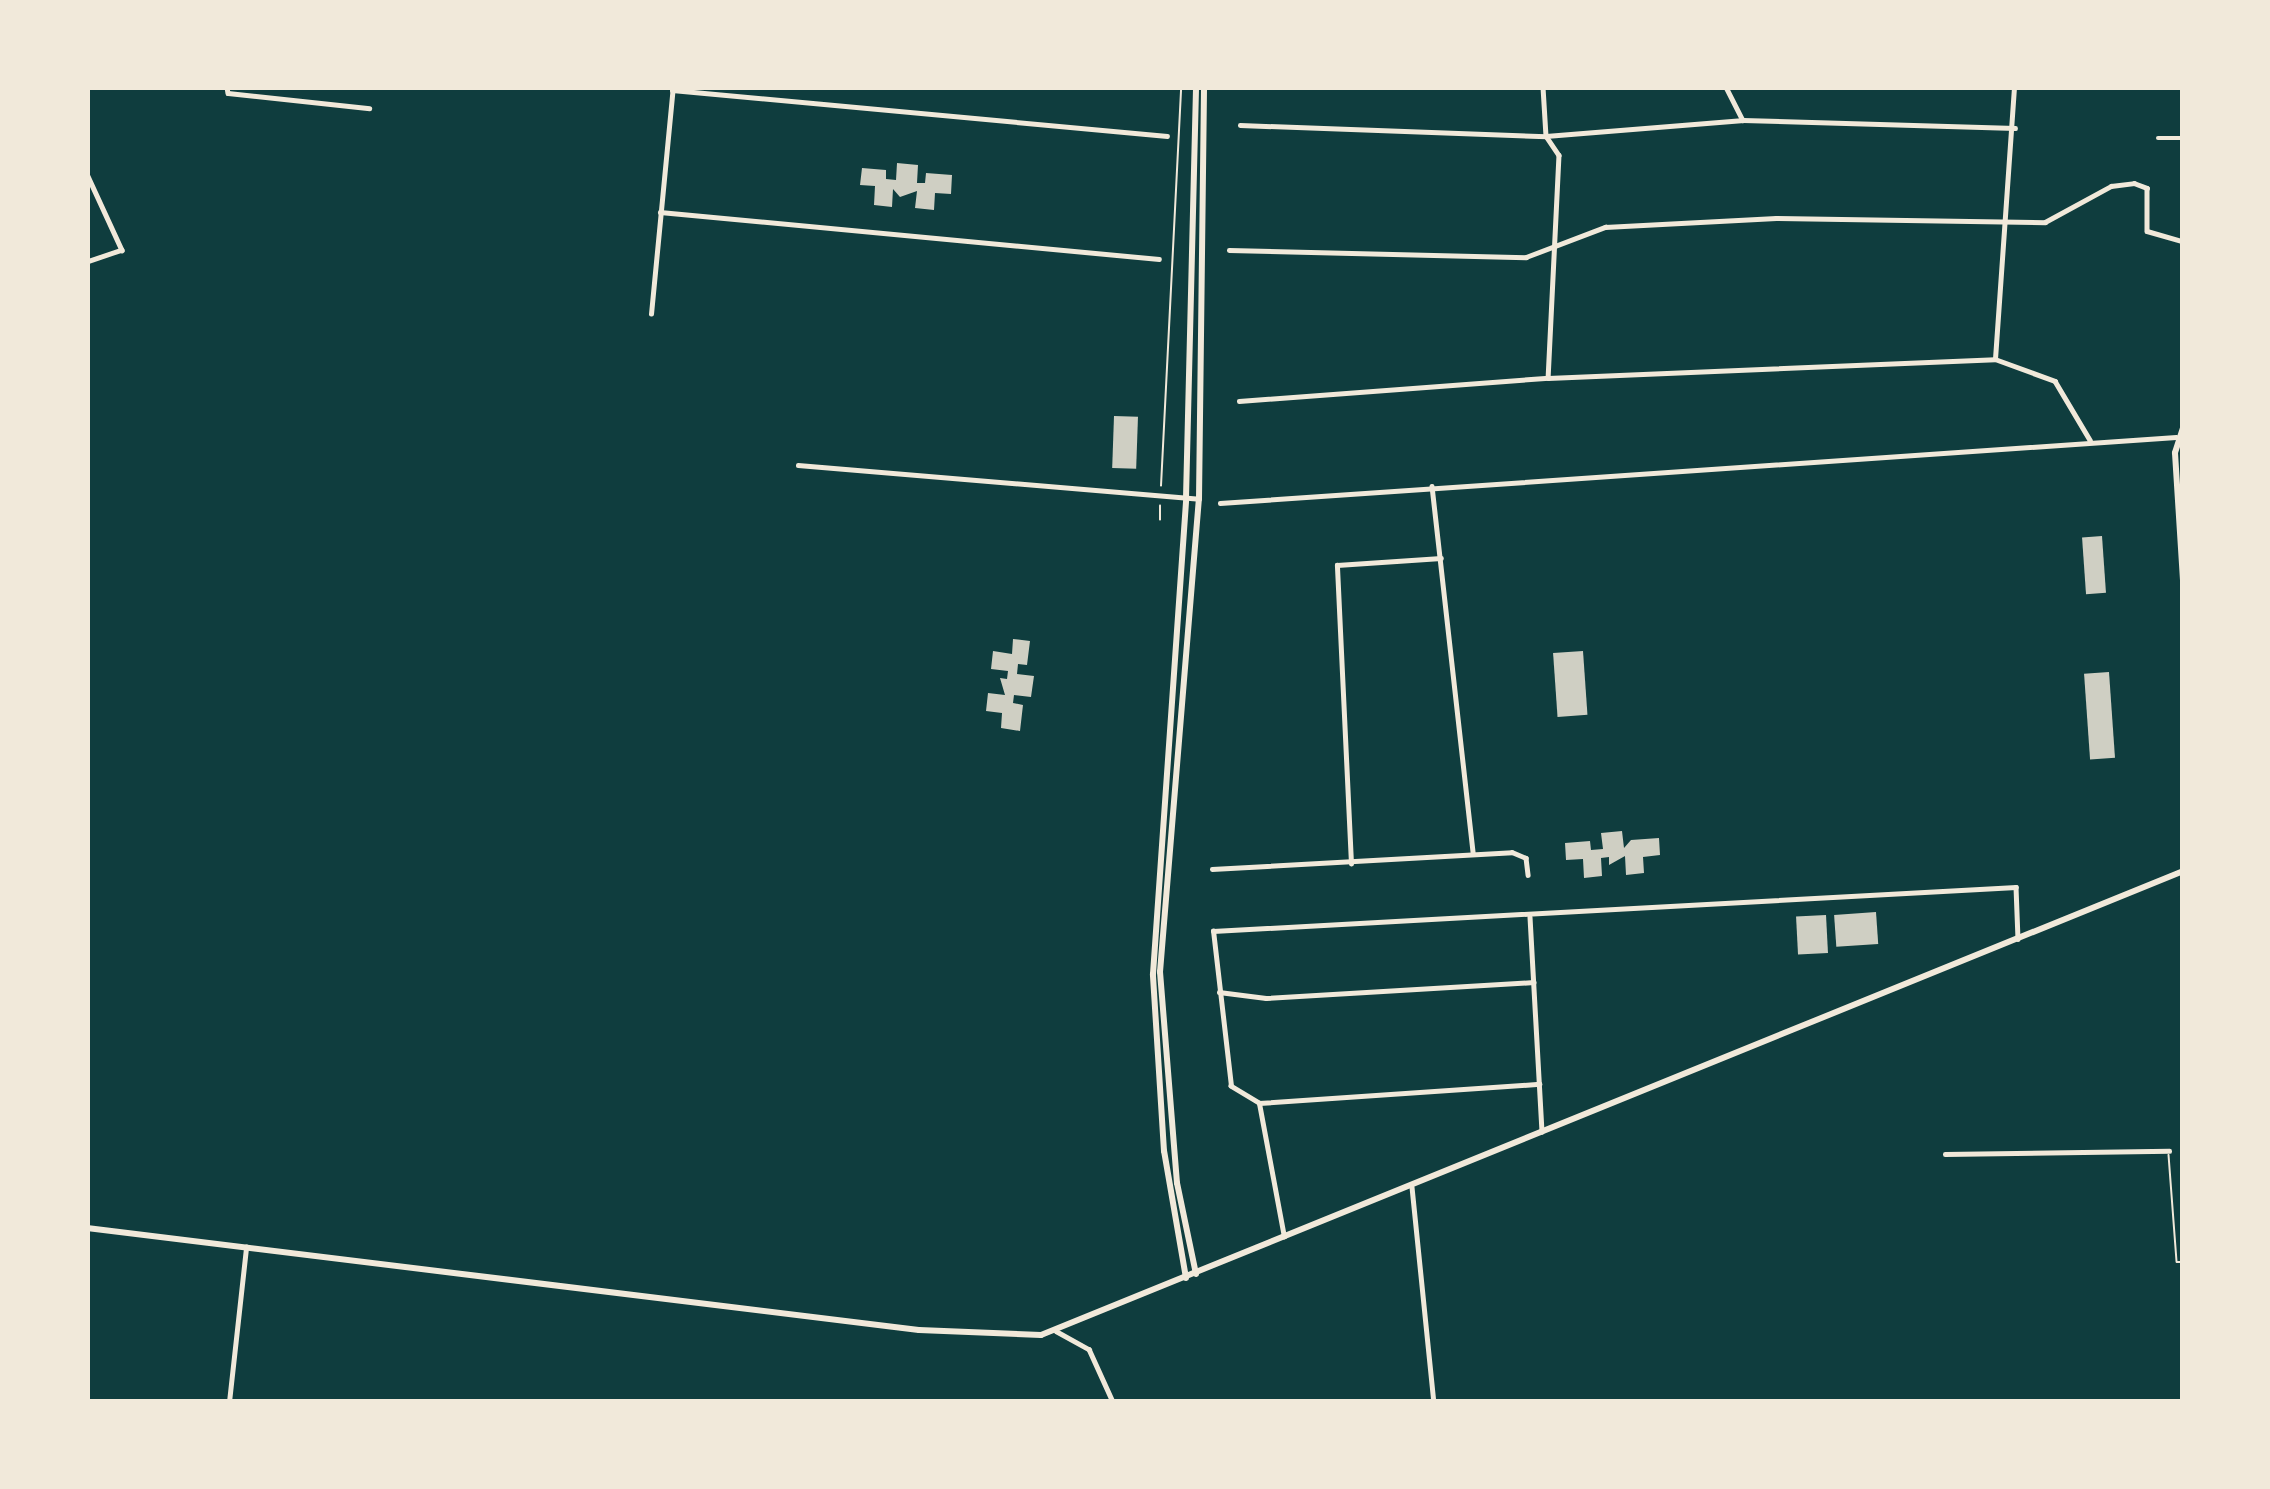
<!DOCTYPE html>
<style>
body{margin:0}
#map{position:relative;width:2270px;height:1489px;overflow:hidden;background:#0f3d3e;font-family:"PT Sans",sans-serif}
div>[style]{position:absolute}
.building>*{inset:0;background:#cfcfc3;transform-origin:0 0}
.path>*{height:1.5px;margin:-0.75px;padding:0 0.75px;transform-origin:0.75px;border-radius:0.75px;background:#f1e9da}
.service>*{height:1.5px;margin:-0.75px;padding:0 0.75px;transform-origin:0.75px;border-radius:0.75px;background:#f1e9da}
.minor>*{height:4.5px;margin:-2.25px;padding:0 2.25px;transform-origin:2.25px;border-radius:2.25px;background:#f1e9da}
.tertiary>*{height:6px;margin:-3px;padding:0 3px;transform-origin:3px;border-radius:3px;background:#f1e9da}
.secondary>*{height:6px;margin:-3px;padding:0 3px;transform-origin:3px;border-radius:3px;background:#f1e9da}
span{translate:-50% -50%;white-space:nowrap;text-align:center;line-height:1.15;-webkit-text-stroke:10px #f1e9da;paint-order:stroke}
.frame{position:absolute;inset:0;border:90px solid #f1e9da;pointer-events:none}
</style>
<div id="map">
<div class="building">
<i style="clip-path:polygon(897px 163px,918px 165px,917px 183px,925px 183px,926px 173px,952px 175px,951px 194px,935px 193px,934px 210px,915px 208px,917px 191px,900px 197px,893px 189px,892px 207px,874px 205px,875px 186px,860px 185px,862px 168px,886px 170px,886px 179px,896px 180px)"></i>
<i style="left:1114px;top:416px;width:24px;height:52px;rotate:2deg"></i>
<i style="left:2102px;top:536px;width:57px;height:20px;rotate:86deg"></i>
<i style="clip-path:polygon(1013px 639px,1030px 641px,1027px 665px,1018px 664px,1017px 674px,1034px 676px,1031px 697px,1014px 695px,1013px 703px,1023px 705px,1020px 731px,1001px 728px,1002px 713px,986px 711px,988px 693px,1005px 695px,1000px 678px,1007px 679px,1008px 671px,991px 669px,993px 651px,1012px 654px)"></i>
<i style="left:1583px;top:651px;width:64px;height:30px;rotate:86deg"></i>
<i style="left:2109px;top:672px;width:86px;height:25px;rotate:86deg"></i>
<i style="clip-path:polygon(1622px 831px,1624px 848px,1631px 840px,1659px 838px,1660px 855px,1643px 857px,1644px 873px,1626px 875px,1625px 856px,1609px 865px,1609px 857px,1601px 858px,1602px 876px,1584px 878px,1583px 859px,1566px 860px,1565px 843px,1590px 841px,1591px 850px,1603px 849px,1601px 833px)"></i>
<i style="left:1876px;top:912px;width:32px;height:42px;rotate:86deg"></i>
<i style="left:1826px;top:915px;width:38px;height:30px;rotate:87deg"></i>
</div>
<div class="path">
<i style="left:1161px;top:486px;width:400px;rotate:-87.1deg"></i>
<i style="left:1160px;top:520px;width:14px;rotate:-90deg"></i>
</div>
<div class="service">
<i style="left:2169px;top:1155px;width:107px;rotate:85.7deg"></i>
<i style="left:2177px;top:1262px;width:6px"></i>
</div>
<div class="minor">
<i style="left:227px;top:87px;width:6px;rotate:81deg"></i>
<i style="left:228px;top:93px;width:142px;rotate:6.1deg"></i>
<i style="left:1543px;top:87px;width:49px;rotate:86.5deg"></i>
<i style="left:1546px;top:136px;width:23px;rotate:56deg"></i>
<i style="left:1559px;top:155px;width:223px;rotate:92.8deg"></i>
<i style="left:1726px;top:87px;width:37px;rotate:63deg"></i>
<i style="left:672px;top:90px;width:497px;rotate:5.3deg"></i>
<i style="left:1240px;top:125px;width:306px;rotate:2.1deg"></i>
<i style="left:1546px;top:136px;width:198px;rotate:-4.6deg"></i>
<i style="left:1743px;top:120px;width:272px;rotate:1.7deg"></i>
<i style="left:2158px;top:138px;width:25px"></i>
<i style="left:87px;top:174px;width:84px;rotate:65.3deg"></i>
<i style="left:122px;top:250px;width:37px;rotate:161deg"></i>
<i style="left:660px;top:212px;width:501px;rotate:5.38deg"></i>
<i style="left:1229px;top:250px;width:297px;rotate:1.4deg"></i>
<i style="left:1526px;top:257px;width:85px;rotate:-20.8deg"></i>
<i style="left:1605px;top:227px;width:171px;rotate:-3deg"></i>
<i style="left:1776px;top:218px;width:269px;rotate:0.9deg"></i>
<i style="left:2045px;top:222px;width:75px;rotate:-28.6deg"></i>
<i style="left:2111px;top:186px;width:23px;rotate:-7deg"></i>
<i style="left:2134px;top:183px;width:14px;rotate:21deg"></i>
<i style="left:2147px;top:188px;width:43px;rotate:90deg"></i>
<i style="left:2147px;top:231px;width:37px;rotate:16deg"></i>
<i style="left:651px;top:314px;width:228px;rotate:-84.5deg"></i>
<i style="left:87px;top:318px;width:17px;rotate:90deg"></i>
<i style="left:1995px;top:359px;width:273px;rotate:-86deg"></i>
<i style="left:1239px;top:401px;width:310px;rotate:-4.3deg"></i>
<i style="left:1548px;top:378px;width:447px;rotate:-2.4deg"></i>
<i style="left:1995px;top:359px;width:64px;rotate:20.1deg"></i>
<i style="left:2055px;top:381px;width:69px;rotate:59.3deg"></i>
<i style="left:798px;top:465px;width:402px;rotate:4.8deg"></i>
<i style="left:1432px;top:486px;width:370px;rotate:83.6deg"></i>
<i style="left:1220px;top:503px;width:958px;rotate:-3.95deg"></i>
<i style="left:1351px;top:864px;width:299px;rotate:-92.7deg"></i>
<i style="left:1337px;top:565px;width:104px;rotate:-3.9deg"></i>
<i style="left:1212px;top:869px;width:300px;rotate:-3.2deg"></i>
<i style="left:1512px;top:852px;width:15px;rotate:23deg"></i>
<i style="left:1526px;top:858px;width:17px;rotate:83deg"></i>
<i style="left:1530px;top:917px;width:215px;rotate:86.8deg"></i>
<i style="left:1219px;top:992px;width:47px;rotate:7.3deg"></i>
<i style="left:1266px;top:998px;width:268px;rotate:-3.4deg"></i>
<i style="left:1259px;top:1103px;width:281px;rotate:-3.9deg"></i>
<i style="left:1945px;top:1154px;width:224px;rotate:-0.8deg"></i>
<i style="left:1412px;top:1187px;width:216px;rotate:84.2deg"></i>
<i style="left:1284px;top:1237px;width:136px;rotate:-100.6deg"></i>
<i style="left:1259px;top:1103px;width:33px;rotate:-149deg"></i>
<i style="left:1231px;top:1086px;width:156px;rotate:-96.6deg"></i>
<i style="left:1213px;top:931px;width:804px;rotate:-3.14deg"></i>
<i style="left:2016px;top:887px;width:52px;rotate:87.8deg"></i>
<i style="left:1056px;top:1331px;width:38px;rotate:29deg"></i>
<i style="left:1089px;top:1349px;width:58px;rotate:65.6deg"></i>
<i style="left:229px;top:1402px;width:156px;rotate:-83.7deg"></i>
</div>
<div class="tertiary">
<i style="left:2183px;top:428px;width:26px;rotate:108deg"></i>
<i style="left:2175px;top:453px;width:127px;rotate:86.4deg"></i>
<i style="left:1196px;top:1274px;width:93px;rotate:-101.8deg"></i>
<i style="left:1177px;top:1183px;width:212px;rotate:-94.6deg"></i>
<i style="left:1160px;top:972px;width:475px;rotate:-85.3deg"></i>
<i style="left:1199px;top:499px;width:412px;rotate:-89.3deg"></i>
<i style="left:1186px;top:1278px;width:129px;rotate:-99.8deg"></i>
<i style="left:1164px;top:1151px;width:177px;rotate:-93.6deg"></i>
<i style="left:1153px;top:974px;width:477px;rotate:-86deg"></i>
<i style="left:1186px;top:498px;width:411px;rotate:-88.6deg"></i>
</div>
<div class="secondary">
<i style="left:87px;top:1228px;width:838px;rotate:6.99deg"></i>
<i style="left:919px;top:1330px;width:122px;rotate:2.3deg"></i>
<i style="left:1041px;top:1335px;width:1233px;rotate:-22.11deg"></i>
</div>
<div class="frame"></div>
</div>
